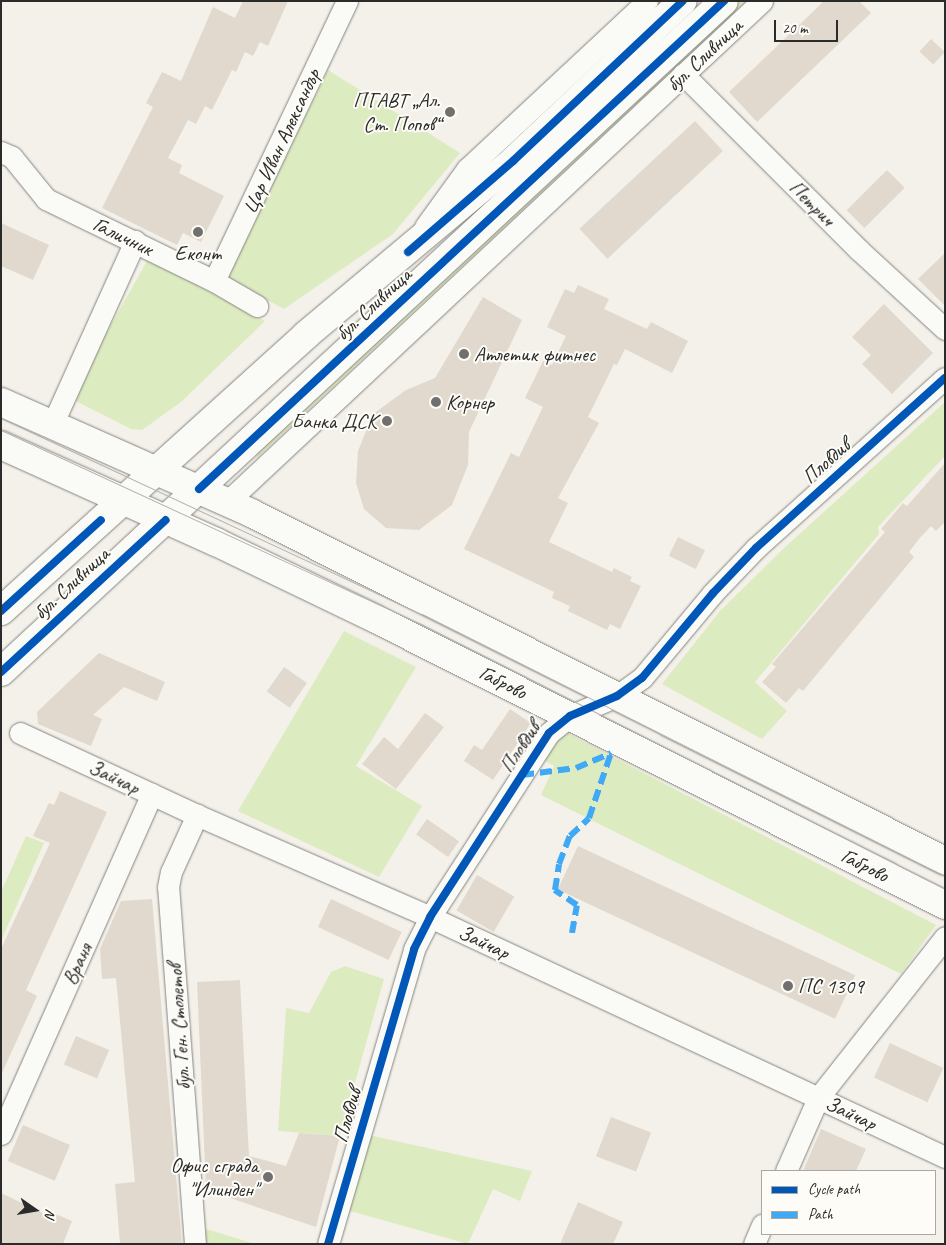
<!DOCTYPE html>
<meta charset="utf-8">
<style>
body{margin:0}
#map{position:relative;width:946px;height:1245px;overflow:hidden;background:#f4f1ea;font-family:Caveat,sans-serif}
div>[style]{position:absolute}
.green>*{inset:0;background:#ddebc0}
.building>*{inset:0;background:#e1d9cd;transform-origin:0 0}
.roads{filter:drop-shadow(0 0 1px #858481) drop-shadow(0 0 1px #858481)}
.minor>*{height:21px;margin:-10.5px;padding:0 10.5px;transform-origin:10.5px;border-radius:10.5px;background:#fafaf7}
.major>*{height:28px;margin:-14px;padding:0 14px;transform-origin:14px;border-radius:14px;background:#fafaf7}
.tram>*{height:1px;margin:-0.5px;padding:0 0.5px;transform-origin:0.5px;border-radius:0.5px;background:#b3b2b0}
.quiet>*{height:6px;margin-top:-3px;transform-origin:0;background:repeating-linear-gradient(90deg,#3fa9f5 0 12px,transparent 0 18px)}
.cycleway>*{height:8px;margin:-4px;padding:0 4px;transform-origin:4px;border-radius:4px;background:#0057b8}
.dots>*{width:14px;height:14px;translate:-50% -50%;box-sizing:border-box;border:2px solid #fdfcf7;border-radius:50%}
span{translate:-50% -50%;white-space:nowrap;text-align:center;line-height:1.15;-webkit-text-stroke:4px #fdfcf7;paint-order:stroke}
.street-label{font-size:21px;color:#2b2b2b}
.poi-label{font-size:21px;color:#2b2b2b}
.right{translate:-100% -50%;text-align:right}
.left{translate:0 -50%;text-align:left}
.frame{position:absolute;inset:0;border:2px solid #2b2b2b;pointer-events:none}
.legend{position:absolute;left:761px;top:1170px;width:175px;height:65px;box-sizing:border-box;background:#fdfcf7;border:1px solid #a9a8a5;margin:0;padding:6px 9px;list-style:none;font-size:15px;color:#2b2b2b}
.legend li{display:flex;align-items:center;gap:10px;height:25px}
.legend b{width:25px;border:1px solid #a9a8a5}
.north{position:absolute;left:10px;top:1185px;width:50px;height:50px;-webkit-text-stroke:4px #fdfcf7;paint-order:stroke;rotate:103deg;font-size:14px;font-weight:700;line-height:20px;text-align:center;color:#2b2b2b}
.north::after{content:'';display:block;margin:auto;width:18px;height:22px;background:#2b2b2b;clip-path:polygon(50% 0,100% 100%,50% 72%,0 100%)}
.scale{position:absolute;left:774px;top:20px;width:64px;height:22px;box-sizing:border-box;border:2px solid #2b2b2b;border-top:0;padding-left:6px;font-size:15px;line-height:18px;white-space:nowrap;color:#2b2b2b;-webkit-text-stroke:4px #fdfcf7;paint-order:stroke}
</style>
<div id="map">
<div class="green">
<i style="clip-path:polygon(734px 1px,747px 1px,257px 458px,257px 452px)"></i>
<i style="clip-path:polygon(328px 70px,460px 153px,393px 234px,284px 309px,227px 279px)"></i>
<i style="clip-path:polygon(148px 259px,265px 321px,181px 402px,142px 430px,131px 429px,70px 398px)"></i>
<i style="clip-path:polygon(945px 402px,945px 456px,878px 527px,879px 534px,755px 682px,787px 711px,762px 739px,662px 684px,720px 611px,783px 549px)"></i>
<i style="clip-path:polygon(344px 631px,416px 667px,356px 766px,422px 806px,379px 877px,238px 811px)"></i>
<i style="clip-path:polygon(560px 731px,567px 733px,936px 925px,901px 974px,541px 795px,554px 766px,541px 759px)"></i>
<i style="clip-path:polygon(26px 836px,44px 843px,1px 941px,1px 892px)"></i>
<i style="clip-path:polygon(345px 966px,384px 979px,340px 1136px,278px 1131px,286px 1008px,309px 1013px,331px 972px)"></i>
<i style="clip-path:polygon(364px 1134px,532px 1171px,520px 1201px,493px 1189px,468px 1244px,343px 1209px)"></i>
<i style="clip-path:polygon(194px 1226px,213px 1231px,255px 1244px,195px 1244px)"></i>
</div>
<div class="building">
<i style="clip-path:polygon(243px 1px,288px 1px,268px 46px,260px 42px,253px 56px,245px 52px,236px 72px,232px 70px,212px 110px,205px 106px,196px 124px,188px 120px,168px 158px,182px 165px,179px 173px,224px 196px,201px 242px,183px 233px,177px 245px,102px 208px,153px 107px,146px 103px,162px 72px,181px 81px,213px 7px,235px 18px)"></i>
<i style="clip-path:polygon(824px 1px,859px 1px,871px 13px,757px 122px,729px 92px)"></i>
<i style="left:931px;top:39px;width:19px;height:17px;rotate:43deg"></i>
<i style="left:695px;top:121px;width:41px;height:158px;rotate:47deg"></i>
<i style="left:887px;top:170px;width:25px;height:57px;rotate:45deg"></i>
<i style="clip-path:polygon(1px 223px,49px 245px,33px 280px,1px 266px)"></i>
<i style="clip-path:polygon(945px 253px,945px 306px,918px 279px)"></i>
<i style="clip-path:polygon(578px 285px,609px 299px,604px 309px,647px 329px,651px 322px,688px 341px,672px 373px,625px 349px,617px 365px,614px 364px,588px 417px,599px 423px,558px 498px,568px 503px,549px 542px,612px 572px,614px 568px,632px 577px,630px 581px,641px 586px,620px 629px,610px 624px,607px 630px,568px 611px,570px 606px,552px 598px,554px 592px,464px 549px,511px 453px,519px 457px,543px 407px,525px 398px,543px 361px,552px 365px,566px 336px,547px 327px,565px 289px,574px 293px)"></i>
<i style="clip-path:polygon(483px 297px,522px 320px,469px 432px,468px 465px,452px 505px,419px 530px,386px 528px,364px 509px,356px 483px,358px 451px,373px 414px,406px 390px,435px 378px)"></i>
<i style="clip-path:polygon(884px 304px,933px 353px,892px 394px,862px 364px,871px 355px,852px 337px)"></i>
<i style="clip-path:polygon(945px 463px,945px 522px,936px 531px,931px 526px,919px 539px,909px 552px,914px 557px,803px 691px,799px 688px,786px 703px,762px 682px,776px 667px,772px 664px,885px 532px,881px 529px,903px 503px,907px 506px)"></i>
<i style="left:678px;top:537px;width:30px;height:21px;rotate:26deg"></i>
<i style="clip-path:polygon(99px 653px,165px 682px,157px 701px,124px 687px,93px 715px,102px 719px,91px 746px,38px 724px,37px 712px)"></i>
<i style="left:284px;top:667px;width:28px;height:30px;rotate:35deg"></i>
<i style="clip-path:polygon(510px 709px,531px 723px,493px 780px,464px 761px,474px 745px,482px 750px)"></i>
<i style="clip-path:polygon(425px 713px,444px 727px,396px 789px,362px 764px,384px 737px,398px 749px)"></i>
<i style="clip-path:polygon(60px 791px,107px 812px,26px 990px,37px 996px,1px 1075px,1px 949px,50px 843px,33px 836px,49px 803px,54px 805px)"></i>
<i style="left:427px;top:819px;width:39px;height:19px;rotate:35deg"></i>
<i style="left:578px;top:846px;width:306px;height:48px;rotate:25deg"></i>
<i style="left:477px;top:875px;width:43px;height:41px;rotate:30deg"></i>
<i style="clip-path:polygon(152px 899px,182px 1244px,120px 1244px,115px 1184px,135px 1182px,116px 978px,102px 979px,100px 949px,121px 901px)"></i>
<i style="left:331px;top:899px;width:78px;height:31px;rotate:25deg"></i>
<i style="clip-path:polygon(240px 980px,249px 1156px,286px 1166px,299px 1133px,340px 1136px,316px 1227px,206px 1190px,197px 982px)"></i>
<i style="left:76px;top:1036px;width:36px;height:31px;rotate:23deg"></i>
<i style="left:890px;top:1043px;width:59px;height:38px;rotate:25deg"></i>
<i style="left:611px;top:1117px;width:43px;height:42px;rotate:21deg"></i>
<i style="left:23px;top:1125px;width:51px;height:39px;rotate:23deg"></i>
<i style="clip-path:polygon(821px 1129px,866px 1149px,856px 1171px,803px 1171px)"></i>
<i style="clip-path:polygon(1px 1193px,49px 1216px,51px 1212px,72px 1221px,63px 1244px,1px 1244px)"></i>
<i style="clip-path:polygon(578px 1202px,623px 1222px,613px 1244px,560px 1244px)"></i>
</div>
<div class="roads">
<div class="minor">
<i style="left:683px;top:74px;width:249px;rotate:45deg"></i>
<i style="left:859px;top:250px;width:117px;rotate:42.6deg"></i>
<i style="left:1px;top:152px;width:12px;rotate:24deg"></i>
<i style="left:12px;top:157px;width:54px;rotate:51deg"></i>
<i style="left:46px;top:199px;width:187px;rotate:26deg"></i>
<i style="left:214px;top:281px;width:50px;rotate:30.2deg"></i>
<i style="left:425px;top:227px;width:72px;rotate:-54.1deg"></i>
<i style="left:467px;top:169px;width:246px;rotate:-43deg"></i>
<i style="left:214px;top:281px;width:310px;rotate:-64.6deg"></i>
<i style="left:52px;top:425px;width:202px;rotate:-65.7deg"></i>
<i style="left:227px;top:502px;width:733px;rotate:-43.12deg"></i>
<i style="left:20px;top:733px;width:195px;rotate:24.9deg"></i>
<i style="left:197px;top:815px;width:254px;rotate:23.6deg"></i>
<i style="left:430px;top:917px;width:568px;rotate:24.99deg"></i>
<i style="left:1px;top:1134px;width:372px;rotate:-66.1deg"></i>
<i style="left:786px;top:1171px;width:80px;rotate:-66.3deg"></i>
<i style="left:818px;top:1098px;width:205px;rotate:-51.7deg"></i>
<i style="left:195px;top:1244px;width:358px;rotate:-94.3deg"></i>
<i style="left:168px;top:887px;width:15px;rotate:-79deg"></i>
<i style="left:171px;top:872px;width:63px;rotate:-65.5deg"></i>
<i style="left:328px;top:1244px;width:307px;rotate:-73.7deg"></i>
<i style="left:414px;top:949px;width:36px;rotate:-63deg"></i>
<i style="left:430px;top:917px;width:219px;rotate:-57.1deg"></i>
<i style="left:549px;top:733px;width:27px;rotate:-39deg"></i>
<i style="left:570px;top:716px;width:51px;rotate:-23.1deg"></i>
<i style="left:617px;top:696px;width:31px;rotate:-36deg"></i>
<i style="left:642px;top:678px;width:111px;rotate:-50.1deg"></i>
<i style="left:713px;top:593px;width:62px;rotate:-46.3deg"></i>
<i style="left:756px;top:548px;width:254px;rotate:-42deg"></i>
<i style="left:754px;top:1244px;width:21px;rotate:-67deg"></i>
</div>
<div class="major">
<i style="left:1px;top:402px;width:274px;rotate:23.9deg"></i>
<i style="left:251px;top:513px;width:776px;rotate:26.63deg"></i>
<i style="left:1px;top:445px;width:236px;rotate:24.3deg"></i>
<i style="left:216px;top:542px;width:178px;rotate:25.7deg"></i>
<i style="left:376px;top:619px;width:637px;rotate:26.69deg"></i>
<i style="left:1px;top:611px;width:411px;rotate:-42.1deg"></i>
<i style="left:306px;top:335px;width:270px;rotate:-40deg"></i>
<i style="left:513px;top:161px;width:233px;rotate:-43.3deg"></i>
<i style="left:1px;top:672px;width:986px;rotate:-42.86deg"></i>
</div>
</div>
<div class="tram">
<i style="left:1px;top:418px;width:464px;rotate:25deg"></i>
<i style="left:422px;top:614px;width:585px;rotate:26.61deg"></i>
<i style="left:1px;top:430px;width:458px;rotate:24.8deg"></i>
<i style="left:417px;top:622px;width:592px;rotate:26.82deg"></i>
</div>
<div class="quiet">
<i style="left:522px;top:775px;width:54px;rotate:-7.4deg"></i>
<i style="left:576px;top:768px;width:38px;rotate:-23deg"></i>
<i style="left:572px;top:933px;width:28px;rotate:-80deg"></i>
<i style="left:577px;top:905px;width:27px;rotate:-146deg"></i>
<i style="left:555px;top:890px;width:26px;rotate:-81deg"></i>
<i style="left:559px;top:864px;width:30px;rotate:-69deg"></i>
<i style="left:570px;top:836px;width:26px;rotate:-43deg"></i>
<i style="left:589px;top:818px;width:69px;rotate:-71.3deg"></i>
</div>
<div class="cycleway">
<i style="left:408px;top:252px;width:139px;rotate:-40.9deg"></i>
<i style="left:513px;top:161px;width:233px;rotate:-43.3deg"></i>
<i style="left:199px;top:489px;width:717px;rotate:-42.91deg"></i>
<i style="left:1px;top:611px;width:135px;rotate:-42.3deg"></i>
<i style="left:1px;top:672px;width:224px;rotate:-42.7deg"></i>
<i style="left:328px;top:1244px;width:307px;rotate:-73.7deg"></i>
<i style="left:414px;top:949px;width:36px;rotate:-63deg"></i>
<i style="left:430px;top:917px;width:219px;rotate:-57.1deg"></i>
<i style="left:549px;top:733px;width:27px;rotate:-39deg"></i>
<i style="left:570px;top:716px;width:51px;rotate:-23.1deg"></i>
<i style="left:617px;top:696px;width:31px;rotate:-36deg"></i>
<i style="left:642px;top:678px;width:111px;rotate:-50.1deg"></i>
<i style="left:713px;top:593px;width:62px;rotate:-46.3deg"></i>
<i style="left:756px;top:548px;width:254px;rotate:-42deg"></i>
</div>
<div class="dots">
<i style="left:450px;top:112px;background:#71706e"></i>
<i style="left:198px;top:232px;background:#71706e"></i>
<i style="left:464px;top:354px;background:#71706e"></i>
<i style="left:436px;top:402px;background:#71706e"></i>
<i style="left:387px;top:421px;background:#71706e"></i>
<i style="left:788px;top:986px;background:#71706e"></i>
<i style="left:268px;top:1177px;background:#71706e"></i>
</div>
<div class="street-label">
<span style="left:704px;top:55px;rotate:-43deg">бул. Сливница</span>
<span style="left:281px;top:141px;rotate:-65deg">Цар Иван Александър</span>
<span style="left:812px;top:203px;rotate:45deg">Петрич</span>
<span style="left:123px;top:236px;rotate:26deg">Галичник</span>
<span style="left:373px;top:304px;rotate:-43deg">бул. Сливница</span>
<span style="left:826px;top:461px;rotate:-42deg">Пловдив</span>
<span style="left:71px;top:583px;rotate:-43deg">бул. Сливница</span>
<span style="left:503px;top:682px;rotate:27deg">Габрово</span>
<span style="left:520px;top:747px;rotate:-56deg">Пловдив</span>
<span style="left:114px;top:777px;rotate:25deg">Зайчар</span>
<span style="left:865px;top:865px;rotate:27deg">Габрово</span>
<span style="left:484px;top:942px;rotate:25deg">Зайчар</span>
<span style="left:77px;top:964px;rotate:-66deg">Враня</span>
<span style="left:179px;top:1027px;rotate:-94deg">бул. Ген. Столетов</span>
<span style="left:851px;top:1113px;rotate:25deg">Зайчар</span>
<span style="left:347px;top:1115px;rotate:-74deg">Пловдив</span>
</div>
<div class="poi-label">
<span class="right" style="left:440px;top:112px">ПГАВТ „Ал.<br>Ст. Попов“</span>
<span style="left:198px;top:253px">Еконт</span>
<span class="left" style="left:474px;top:354px">Атлетик фитнес</span>
<span class="left" style="left:446px;top:402px">Корнер</span>
<span class="right" style="left:377px;top:421px">Банка ДСК</span>
<span class="left" style="left:798px;top:986px">ПС 1309</span>
<span class="right" style="left:258px;top:1177px">Офис сграда<br>"Илинден"</span>
</div>
<div class="frame"></div>
<ul class="legend">
<li><b style="height:6px;background:#0057b8"></b>Cycle path</li>
<li><b style="height:6px;background:#3fa9f5"></b>Path</li>
</ul>
<div class="north">N</div>
<div class="scale">20 m</div>
</div>
